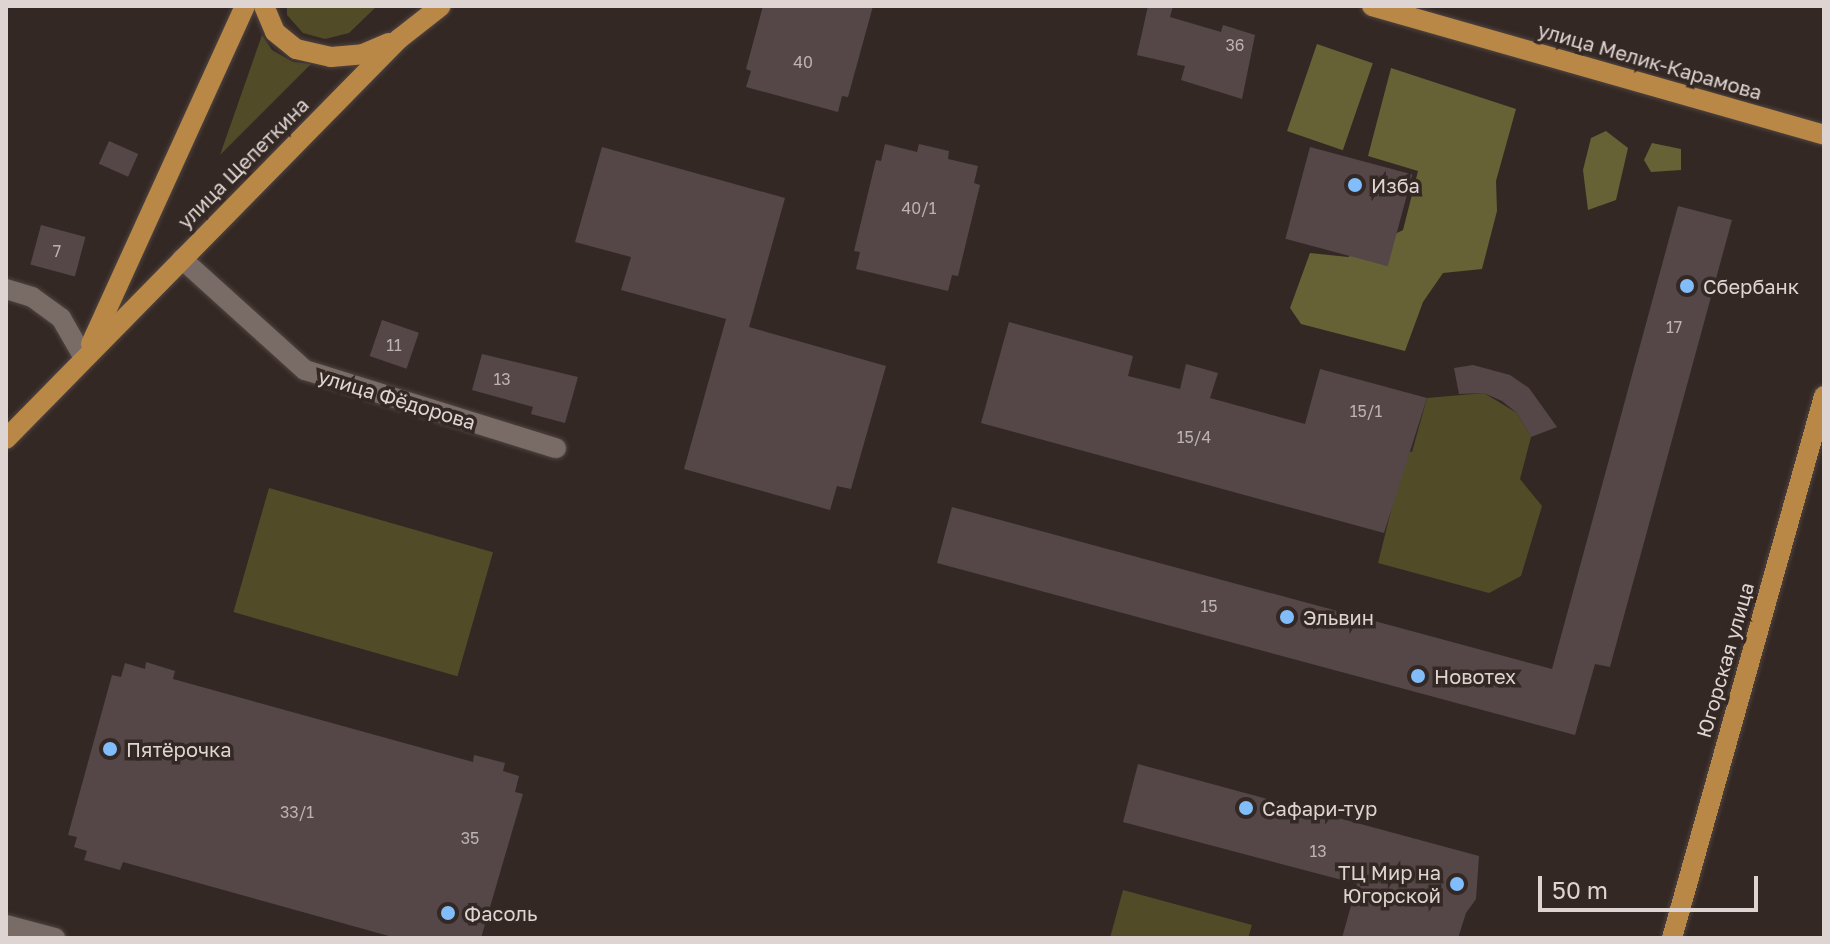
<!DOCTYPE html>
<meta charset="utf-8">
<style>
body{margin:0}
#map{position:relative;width:1830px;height:944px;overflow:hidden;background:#342824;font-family:"Golos Text",sans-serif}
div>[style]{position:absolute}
.green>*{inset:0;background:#514c27;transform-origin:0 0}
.forest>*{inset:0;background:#676136;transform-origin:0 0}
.building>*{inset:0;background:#554748;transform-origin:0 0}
.roads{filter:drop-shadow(0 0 2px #4e4440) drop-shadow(0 0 2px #4e4440)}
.minor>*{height:20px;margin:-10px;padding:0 10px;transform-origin:10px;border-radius:10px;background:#796b66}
.major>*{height:20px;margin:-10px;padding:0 10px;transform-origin:10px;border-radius:10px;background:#ba8846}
.dots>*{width:22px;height:22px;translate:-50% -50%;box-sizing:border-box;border:4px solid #342824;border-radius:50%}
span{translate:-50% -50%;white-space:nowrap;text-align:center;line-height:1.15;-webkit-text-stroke:7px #342824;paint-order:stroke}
.number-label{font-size:16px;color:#bcb2b0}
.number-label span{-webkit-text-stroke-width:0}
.street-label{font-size:20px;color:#ded5d2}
.poi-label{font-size:20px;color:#ded5d2}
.left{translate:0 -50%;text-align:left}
.right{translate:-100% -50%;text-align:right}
.frame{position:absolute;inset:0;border:8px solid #ded5d2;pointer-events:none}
.scale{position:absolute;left:1538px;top:876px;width:220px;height:36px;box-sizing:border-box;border:4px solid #ded5d2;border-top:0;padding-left:10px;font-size:24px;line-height:28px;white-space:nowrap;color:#ded5d2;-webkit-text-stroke:6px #342824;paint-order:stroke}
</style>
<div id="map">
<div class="green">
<i style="clip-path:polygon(287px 6px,377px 6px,349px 33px,325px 39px,303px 33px,287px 15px)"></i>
<i style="clip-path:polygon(262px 35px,272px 50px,293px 62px,311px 64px,220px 155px)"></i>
<i style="clip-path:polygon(1484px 393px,1517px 413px,1531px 437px,1520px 479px,1542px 506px,1521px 576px,1489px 593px,1378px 563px,1406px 451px,1412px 452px,1427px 398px)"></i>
<i style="left:269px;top:488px;width:233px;height:129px;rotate:16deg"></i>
<i style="clip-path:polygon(1123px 890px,1252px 925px,1248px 938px,1110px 938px)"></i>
</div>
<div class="forest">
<i style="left:1317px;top:44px;width:59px;height:92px;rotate:19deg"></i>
<i style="clip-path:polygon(1391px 68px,1516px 109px,1496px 181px,1497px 211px,1482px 269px,1443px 273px,1423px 302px,1405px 351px,1301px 324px,1290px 308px,1310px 253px,1348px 257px,1403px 230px,1418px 171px,1368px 156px)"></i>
<i style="clip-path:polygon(1606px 131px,1628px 148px,1616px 200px,1588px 210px,1583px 170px,1591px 138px)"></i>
<i style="clip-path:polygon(1652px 143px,1681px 149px,1681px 170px,1651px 172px,1644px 160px)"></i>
</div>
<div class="building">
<i style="clip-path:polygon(763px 6px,873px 6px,848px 97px,842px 96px,838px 112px,746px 87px,751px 71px,746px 69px)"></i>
<i style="clip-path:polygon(1148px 6px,1173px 6px,1170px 17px,1221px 32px,1223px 25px,1255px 35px,1242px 99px,1181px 80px,1185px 66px,1137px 55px)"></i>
<i style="left:109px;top:141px;width:32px;height:25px;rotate:24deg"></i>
<i style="clip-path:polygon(885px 144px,917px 152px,919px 144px,949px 151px,948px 159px,978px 166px,974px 183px,980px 185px,958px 276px,952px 275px,948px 291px,856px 269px,860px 252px,854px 251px,876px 160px,881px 161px)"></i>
<i style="clip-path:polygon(602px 147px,785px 198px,749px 327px,886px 366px,851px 489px,837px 486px,830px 510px,684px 469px,726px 319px,621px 290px,631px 257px,575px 242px)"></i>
<i style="left:1310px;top:147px;width:106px;height:95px;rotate:15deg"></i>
<i style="clip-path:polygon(1678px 206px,1732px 220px,1610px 667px,1595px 664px,1575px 735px,937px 563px,952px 507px,1552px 669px)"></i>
<i style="left:41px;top:225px;width:46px;height:41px;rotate:15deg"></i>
<i style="left:382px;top:320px;width:39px;height:38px;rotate:19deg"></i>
<i style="clip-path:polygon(1009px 322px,1133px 356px,1128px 376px,1180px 389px,1186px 364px,1218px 373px,1210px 398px,1305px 424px,1320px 369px,1427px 398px,1384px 533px,981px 423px)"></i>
<i style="clip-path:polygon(482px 354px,578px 377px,565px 423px,531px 414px,533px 407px,472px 390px)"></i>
<i style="clip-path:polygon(1473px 365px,1510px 375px,1529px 388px,1557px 427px,1531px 437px,1517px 413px,1502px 401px,1484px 393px,1459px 394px,1454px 368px)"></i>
<i style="clip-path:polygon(146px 662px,175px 671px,173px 679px,473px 762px,474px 755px,505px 763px,503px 771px,519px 776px,515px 792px,523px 794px,481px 938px,396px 938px,123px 862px,120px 870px,84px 860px,87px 851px,74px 847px,77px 837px,68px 835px,112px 675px,121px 677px,125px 663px,145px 669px)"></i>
<i style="clip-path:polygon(1138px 764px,1479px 856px,1476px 899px,1466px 913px,1458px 938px,1342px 938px,1357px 884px,1123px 822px)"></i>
</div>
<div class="roads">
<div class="minor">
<i style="left:182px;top:259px;width:166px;rotate:42.1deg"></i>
<i style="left:305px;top:370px;width:263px;rotate:17.3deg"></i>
<i style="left:6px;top:289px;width:27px;rotate:17deg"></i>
<i style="left:32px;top:297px;width:36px;rotate:36deg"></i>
<i style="left:61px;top:318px;width:46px;rotate:60.1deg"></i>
<i style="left:6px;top:925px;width:51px;rotate:14.9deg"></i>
</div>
<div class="major">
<i style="left:264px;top:6px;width:28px;rotate:67deg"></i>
<i style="left:275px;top:32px;width:27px;rotate:39deg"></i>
<i style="left:296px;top:49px;width:36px;rotate:13deg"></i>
<i style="left:331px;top:57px;width:32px;rotate:-5deg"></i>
<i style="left:363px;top:54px;width:28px;rotate:-23deg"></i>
<i style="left:1372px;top:6px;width:470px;rotate:15.9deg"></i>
<i style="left:91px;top:344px;width:371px;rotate:-65.5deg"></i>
<i style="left:6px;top:439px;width:561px;rotate:-45.51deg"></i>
<i style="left:399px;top:39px;width:53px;rotate:-38.2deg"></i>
<i style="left:1672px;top:938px;width:563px;rotate:-74.33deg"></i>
</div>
</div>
<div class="dots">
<i style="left:1355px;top:185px;background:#81bdfa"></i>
<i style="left:1687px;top:286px;background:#81bdfa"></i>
<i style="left:1287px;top:617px;background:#81bdfa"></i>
<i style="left:1418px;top:676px;background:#81bdfa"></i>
<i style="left:110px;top:749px;background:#81bdfa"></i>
<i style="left:1246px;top:808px;background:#81bdfa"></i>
<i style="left:1457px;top:884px;background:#81bdfa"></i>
<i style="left:448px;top:913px;background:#81bdfa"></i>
</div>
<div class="number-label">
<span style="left:1235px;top:45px">36</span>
<span style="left:803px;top:62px">40</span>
<span style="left:919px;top:208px">40/1</span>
<span style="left:57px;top:251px">7</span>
<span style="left:1674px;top:327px">17</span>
<span style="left:394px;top:345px">11</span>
<span style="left:502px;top:379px">13</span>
<span style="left:1366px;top:411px">15/1</span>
<span style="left:1194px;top:437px">15/4</span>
<span style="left:1209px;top:606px">15</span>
<span style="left:297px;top:812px">33/1</span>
<span style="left:470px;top:838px">35</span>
<span style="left:1318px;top:851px">13</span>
</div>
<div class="street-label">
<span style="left:1650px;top:61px;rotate:16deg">улица Мелик-Карамова</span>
<span style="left:243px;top:163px;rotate:-45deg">улица Щепеткина</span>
<span style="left:397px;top:399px;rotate:17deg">улица Фёдорова</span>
<span style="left:1725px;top:660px;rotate:-74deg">Югорская улица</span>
</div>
<div class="poi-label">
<span class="left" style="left:1371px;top:185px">Изба</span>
<span class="left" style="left:1703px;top:286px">Сбербанк</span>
<span class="left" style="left:1303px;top:617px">Эльвин</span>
<span class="left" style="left:1434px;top:676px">Новотех</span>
<span class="left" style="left:126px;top:749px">Пятёрочка</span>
<span class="left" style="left:1262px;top:808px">Сафари-тур</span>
<span class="right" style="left:1441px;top:884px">ТЦ Мир на<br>Югорской</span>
<span class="left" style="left:464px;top:913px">Фасоль</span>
</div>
<div class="frame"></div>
<div class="scale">50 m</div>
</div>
